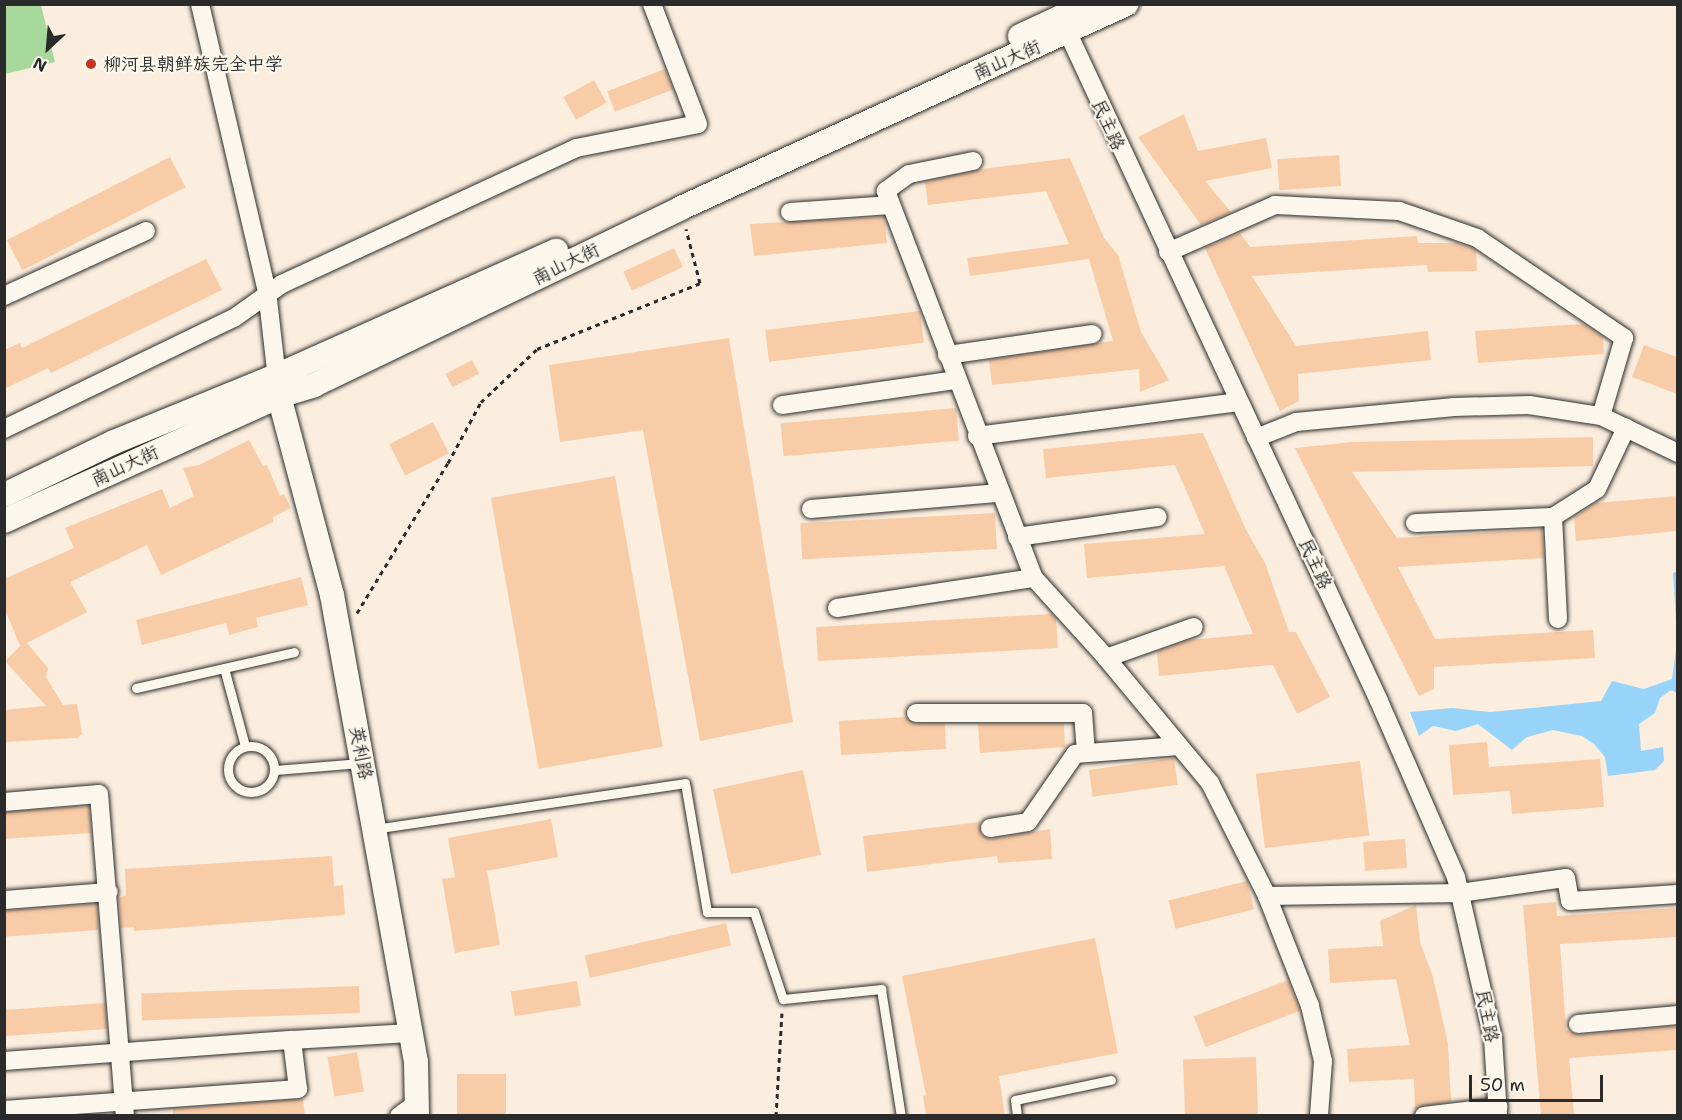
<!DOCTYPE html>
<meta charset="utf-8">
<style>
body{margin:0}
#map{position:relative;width:1682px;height:1120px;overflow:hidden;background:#fbeede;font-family:"Shantell Sans","LXGW WenKai TC",sans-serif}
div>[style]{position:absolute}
.green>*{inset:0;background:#a6d99b}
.water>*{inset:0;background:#98d4f9}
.building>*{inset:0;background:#f9cca8;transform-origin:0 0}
.path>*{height:3px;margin-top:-1.5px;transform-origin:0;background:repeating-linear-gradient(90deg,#2b2b2b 0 4.5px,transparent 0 9px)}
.roads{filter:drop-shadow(0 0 2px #2b2b2b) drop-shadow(0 0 2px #2b2b2b)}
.service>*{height:9px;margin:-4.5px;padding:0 4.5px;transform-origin:4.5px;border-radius:4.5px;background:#fbf7ec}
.service>.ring{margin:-4.5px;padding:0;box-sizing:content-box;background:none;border:9px solid #fbf7ec;border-radius:50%}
.minor>*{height:18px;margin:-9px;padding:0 9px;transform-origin:9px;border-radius:9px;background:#fbf7ec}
.tertiary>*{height:24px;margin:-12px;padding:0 12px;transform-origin:12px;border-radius:12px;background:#fbf7ec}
.dots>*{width:16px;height:16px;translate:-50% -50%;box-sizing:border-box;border:3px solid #fbf7ec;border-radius:50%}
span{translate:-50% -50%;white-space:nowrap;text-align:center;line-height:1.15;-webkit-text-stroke:4.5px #fbf7ec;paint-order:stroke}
.street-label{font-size:18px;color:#2b2b2b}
.poi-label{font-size:18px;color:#2b2b2b}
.left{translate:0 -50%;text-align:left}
.frame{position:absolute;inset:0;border:6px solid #2b2b2b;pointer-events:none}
.north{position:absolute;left:18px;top:18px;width:60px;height:60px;-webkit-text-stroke:4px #fbf7ec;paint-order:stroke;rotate:206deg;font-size:16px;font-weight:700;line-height:24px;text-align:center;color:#2b2b2b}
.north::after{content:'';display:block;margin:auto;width:21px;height:27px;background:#2b2b2b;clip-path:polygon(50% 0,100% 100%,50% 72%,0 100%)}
.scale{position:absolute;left:1469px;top:1075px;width:134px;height:27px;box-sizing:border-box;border:3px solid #2b2b2b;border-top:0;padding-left:8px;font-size:18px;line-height:21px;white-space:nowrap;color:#2b2b2b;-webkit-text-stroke:4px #fbf7ec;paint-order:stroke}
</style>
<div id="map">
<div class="green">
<i style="clip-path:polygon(5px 4px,41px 5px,55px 62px,5px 74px)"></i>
</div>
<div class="water">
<i style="clip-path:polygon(1677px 571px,1677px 635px,1673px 573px)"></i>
<i style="clip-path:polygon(1677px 643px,1677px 693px,1671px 690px,1660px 698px,1655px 713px,1639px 724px,1641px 751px,1663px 747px,1664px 761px,1655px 770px,1608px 776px,1605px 757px,1594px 744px,1582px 736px,1553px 730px,1527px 737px,1512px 750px,1478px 724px,1456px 731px,1433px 726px,1419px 736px,1410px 712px,1452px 708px,1490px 712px,1601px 701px,1612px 681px,1644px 689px,1672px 679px)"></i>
</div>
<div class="building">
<i style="left:665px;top:69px;width:22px;height:62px;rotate:69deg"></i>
<i style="left:594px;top:80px;width:26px;height:35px;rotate:61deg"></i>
<i style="clip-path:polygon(1184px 114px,1198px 151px,1266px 138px,1272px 168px,1205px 181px,1231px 212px,1201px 225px,1138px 137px)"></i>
<i style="left:1339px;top:155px;width:31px;height:62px;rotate:86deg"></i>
<i style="left:170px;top:157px;width:34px;height:183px;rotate:63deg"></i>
<i style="clip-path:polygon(1070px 158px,1104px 238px,1118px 255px,1141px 332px,1169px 380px,1140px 392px,1139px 369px,992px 385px,989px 360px,1113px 341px,1089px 259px,970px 276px,967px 258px,1069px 244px,1046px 191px,928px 205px,925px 182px,981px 169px)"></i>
<i style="clip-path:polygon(884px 217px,887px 243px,754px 256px,750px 224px)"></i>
<i style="clip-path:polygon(1240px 233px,1250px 247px,1417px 236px,1418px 243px,1456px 243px,1472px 248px,1476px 251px,1477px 271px,1428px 272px,1427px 265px,1252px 276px,1296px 346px,1428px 331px,1431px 360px,1298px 374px,1299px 401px,1280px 411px,1205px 248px)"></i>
<i style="left:674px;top:248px;width:21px;height:56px;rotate:65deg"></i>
<i style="clip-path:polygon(206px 259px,222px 290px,51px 373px,48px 368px,4px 389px,4px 350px,20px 343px,22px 348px)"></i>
<i style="left:920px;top:311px;width:32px;height:156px;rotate:83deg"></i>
<i style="clip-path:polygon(1583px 324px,1603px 337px,1604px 354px,1478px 363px,1475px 331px)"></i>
<i style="clip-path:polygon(729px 338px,793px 722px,700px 741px,643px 430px,560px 442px,549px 365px)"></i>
<i style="clip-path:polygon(1644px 345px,1677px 357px,1677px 394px,1632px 377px)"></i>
<i style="left:472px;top:360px;width:15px;height:30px;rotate:62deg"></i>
<i style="left:956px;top:408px;width:33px;height:176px;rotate:85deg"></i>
<i style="left:433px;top:422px;width:35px;height:49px;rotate:63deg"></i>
<i style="clip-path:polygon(1203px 433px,1246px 530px,1265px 563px,1289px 632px,1296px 632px,1330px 697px,1297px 714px,1273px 665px,1159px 676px,1157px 652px,1190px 640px,1253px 634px,1224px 566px,1087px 578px,1084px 544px,1205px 534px,1175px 465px,1046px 478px,1043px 449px)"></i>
<i style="clip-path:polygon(1593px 437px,1593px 466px,1352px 472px,1397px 538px,1542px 529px,1544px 558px,1398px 567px,1435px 639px,1593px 630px,1595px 658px,1434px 667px,1434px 689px,1419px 696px,1295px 448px,1353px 442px)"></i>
<i style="clip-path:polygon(249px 440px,263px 466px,267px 465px,280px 496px,284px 494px,291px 508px,273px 517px,273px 522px,161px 575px,147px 545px,70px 582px,87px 612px,27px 643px,48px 668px,46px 677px,63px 705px,77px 704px,82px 734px,77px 738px,4px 742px,4px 710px,46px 706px,5px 661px,20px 646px,4px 607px,4px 579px,74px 548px,65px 528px,162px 489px,170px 508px,194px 496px,183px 468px,199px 465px)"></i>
<i style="left:615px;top:476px;width:275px;height:126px;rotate:80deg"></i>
<i style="clip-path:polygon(1677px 496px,1677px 531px,1576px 541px,1574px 517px,1596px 503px)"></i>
<i style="left:995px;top:513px;width:36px;height:195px;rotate:87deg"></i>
<i style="clip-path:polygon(301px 577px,308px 605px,256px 618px,258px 627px,229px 635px,226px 623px,142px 645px,136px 620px)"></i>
<i style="clip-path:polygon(1052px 614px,1056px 619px,1058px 648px,818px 661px,816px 627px)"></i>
<i style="clip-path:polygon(906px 717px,915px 724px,945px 724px,946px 749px,841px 755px,839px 721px)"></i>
<i style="clip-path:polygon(978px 724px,1064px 724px,1065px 747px,980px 753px)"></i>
<i style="clip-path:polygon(1487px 742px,1489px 767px,1600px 759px,1604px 807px,1512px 814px,1510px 791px,1453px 795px,1449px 745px)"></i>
<i style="left:1174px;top:758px;width:27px;height:86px;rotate:82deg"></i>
<i style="left:1360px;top:761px;width:75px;height:105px;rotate:83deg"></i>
<i style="left:803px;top:770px;width:87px;height:92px;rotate:78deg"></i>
<i style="left:89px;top:806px;width:27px;height:85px;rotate:86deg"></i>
<i style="clip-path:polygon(551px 819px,558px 857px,487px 871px,500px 945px,455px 953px,442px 879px,455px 877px,448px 838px)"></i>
<i style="clip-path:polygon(980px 822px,981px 835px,991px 839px,1050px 829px,1052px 859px,998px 863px,997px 856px,867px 872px,863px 836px)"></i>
<i style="left:1405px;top:839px;width:29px;height:42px;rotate:86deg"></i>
<i style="clip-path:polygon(332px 856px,334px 886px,343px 885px,345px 915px,134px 931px,134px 927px,121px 928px,119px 898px,126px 895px,125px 869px)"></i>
<i style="left:1247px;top:881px;width:29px;height:81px;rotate:76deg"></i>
<i style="clip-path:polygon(1556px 902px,1557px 916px,1677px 908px,1677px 937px,1560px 944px,1566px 1030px,1579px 1035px,1677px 1026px,1677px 1050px,1569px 1058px,1574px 1116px,1541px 1116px,1523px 905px)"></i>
<i style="left:97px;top:904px;width:26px;height:93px;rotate:86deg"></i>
<i style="clip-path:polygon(1416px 905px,1420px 942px,1433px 977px,1448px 1044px,1451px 1101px,1415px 1109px,1414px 1079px,1349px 1082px,1347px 1049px,1410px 1045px,1396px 979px,1330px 983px,1328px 949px,1383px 946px,1380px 921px)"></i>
<i style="left:726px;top:923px;width:23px;height:145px;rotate:77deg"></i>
<i style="clip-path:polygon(1095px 938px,1118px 1053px,999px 1076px,1005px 1116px,926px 1116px,923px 1096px,926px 1095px,902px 976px)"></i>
<i style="left:1288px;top:980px;width:33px;height:101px;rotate:69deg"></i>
<i style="left:577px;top:981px;width:25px;height:67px;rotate:81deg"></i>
<i style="left:359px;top:986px;width:27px;height:218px;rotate:88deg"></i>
<i style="left:105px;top:1003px;width:26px;height:101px;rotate:86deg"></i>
<i style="left:357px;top:1052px;width:40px;height:30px;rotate:80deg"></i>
<i style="left:1256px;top:1057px;width:59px;height:73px;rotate:88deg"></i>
<i style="left:457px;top:1074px;width:49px;height:42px"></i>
<i style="clip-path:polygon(303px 1099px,305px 1116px,173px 1116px,173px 1109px)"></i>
</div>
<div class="path">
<i style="left:357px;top:613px;width:175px;rotate:-58.8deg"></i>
<i style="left:448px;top:463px;width:69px;rotate:-61.6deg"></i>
<i style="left:481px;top:402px;width:77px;rotate:-43.4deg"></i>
<i style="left:537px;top:349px;width:176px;rotate:-22deg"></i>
<i style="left:700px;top:283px;width:56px;rotate:-104.5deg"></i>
<i style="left:776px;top:1116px;width:103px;rotate:-86.7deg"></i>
</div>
<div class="roads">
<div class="service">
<i style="left:224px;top:668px;width:81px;rotate:74.9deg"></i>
<i style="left:136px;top:688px;width:162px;rotate:-12.8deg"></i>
<i class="ring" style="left:228px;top:746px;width:37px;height:37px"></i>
<i style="left:275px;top:770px;width:86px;rotate:-4.7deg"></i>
<i style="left:374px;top:829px;width:314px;rotate:-8.4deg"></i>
<i style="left:685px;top:783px;width:131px;rotate:80.3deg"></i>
<i style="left:707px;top:912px;width:47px"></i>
<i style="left:754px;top:912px;width:92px;rotate:71.6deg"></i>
<i style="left:783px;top:999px;width:99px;rotate:-5.8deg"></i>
<i style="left:881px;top:989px;width:129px;rotate:81.1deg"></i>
<i style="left:1017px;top:1116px;width:16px;rotate:-97deg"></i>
<i style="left:1015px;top:1100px;width:98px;rotate:-11.8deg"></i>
</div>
<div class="minor">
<i style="left:200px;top:4px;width:295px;rotate:76.9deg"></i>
<i style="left:267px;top:291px;width:98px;rotate:83.5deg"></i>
<i style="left:1068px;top:33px;width:737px;rotate:65.03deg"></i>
<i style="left:1379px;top:701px;width:192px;rotate:66.4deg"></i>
<i style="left:1456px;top:877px;width:165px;rotate:77.1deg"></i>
<i style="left:1493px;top:1038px;width:78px;rotate:86.3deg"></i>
<i style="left:973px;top:161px;width:65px;rotate:168.5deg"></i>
<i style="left:909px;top:174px;width:29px;rotate:144deg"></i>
<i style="left:886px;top:191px;width:414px;rotate:69.1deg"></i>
<i style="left:1034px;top:578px;width:103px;rotate:47.8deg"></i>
<i style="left:1103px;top:654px;width:168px;rotate:50.3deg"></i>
<i style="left:1210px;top:783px;width:127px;rotate:63.2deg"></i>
<i style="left:1267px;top:896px;width:118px;rotate:68.6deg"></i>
<i style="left:1310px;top:1006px;width:57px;rotate:76.7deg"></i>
<i style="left:1323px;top:1061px;width:55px;rotate:94.2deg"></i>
<i style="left:790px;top:212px;width:101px;rotate:-4deg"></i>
<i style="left:1168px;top:252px;width:117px;rotate:-23.7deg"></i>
<i style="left:1275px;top:205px;width:124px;rotate:2.8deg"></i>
<i style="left:1399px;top:211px;width:83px;rotate:19.1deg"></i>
<i style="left:1477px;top:238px;width:178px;rotate:34.2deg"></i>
<i style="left:1624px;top:338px;width:81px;rotate:106.4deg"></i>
<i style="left:4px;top:296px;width:156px;rotate:-24.6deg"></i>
<i style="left:947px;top:355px;width:147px;rotate:-8.2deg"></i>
<i style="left:782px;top:405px;width:176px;rotate:-8.2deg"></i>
<i style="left:4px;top:429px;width:255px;rotate:-25.8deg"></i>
<i style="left:234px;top:318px;width:59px;rotate:-35.3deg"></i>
<i style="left:282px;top:284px;width:324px;rotate:-24.8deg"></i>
<i style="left:576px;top:148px;width:124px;rotate:-11.1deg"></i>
<i style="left:698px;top:124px;width:129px;rotate:-111deg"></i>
<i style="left:977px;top:436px;width:264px;rotate:-7.4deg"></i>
<i style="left:1256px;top:438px;width:43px;rotate:-21.8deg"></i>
<i style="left:1296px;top:422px;width:159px;rotate:-5.4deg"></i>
<i style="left:1454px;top:407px;width:75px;rotate:-1.5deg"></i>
<i style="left:1529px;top:405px;width:73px;rotate:8.7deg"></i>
<i style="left:1601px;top:416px;width:85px;rotate:25.7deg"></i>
<i style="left:811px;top:509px;width:189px;rotate:-4.9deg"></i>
<i style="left:1415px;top:523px;width:138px;rotate:-2.5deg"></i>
<i style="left:1017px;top:537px;width:142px;rotate:-8.1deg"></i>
<i style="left:837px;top:608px;width:199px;rotate:-8.7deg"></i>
<i style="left:1558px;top:619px;width:102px;rotate:-92.8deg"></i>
<i style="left:1553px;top:517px;width:52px;rotate:-32.5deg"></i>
<i style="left:1597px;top:489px;width:68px;rotate:-64.6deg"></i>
<i style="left:1106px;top:658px;width:93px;rotate:-19.4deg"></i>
<i style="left:916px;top:713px;width:167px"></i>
<i style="left:1083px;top:713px;width:40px;rotate:85.7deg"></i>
<i style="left:4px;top:802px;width:95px;rotate:-4.8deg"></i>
<i style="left:99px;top:794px;width:323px;rotate:85.4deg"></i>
<i style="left:990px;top:828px;width:38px;rotate:-9deg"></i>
<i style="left:1028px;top:822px;width:83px;rotate:-55.3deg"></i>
<i style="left:1075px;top:754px;width:104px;rotate:-4.4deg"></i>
<i style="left:1267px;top:896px;width:193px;rotate:-0.9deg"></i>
<i style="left:1460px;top:893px;width:107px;rotate:-8.1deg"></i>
<i style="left:1566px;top:878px;width:23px;rotate:80deg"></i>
<i style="left:1570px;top:901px;width:108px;rotate:-3.7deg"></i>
<i style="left:4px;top:900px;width:105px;rotate:-4.4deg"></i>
<i style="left:1578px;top:1024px;width:100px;rotate:-5.1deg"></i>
<i style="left:4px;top:1061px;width:289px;rotate:-4.2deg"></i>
<i style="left:4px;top:1110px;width:295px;rotate:-4.1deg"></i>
<i style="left:298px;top:1089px;width:49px;rotate:-97deg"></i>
<i style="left:292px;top:1040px;width:118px;rotate:-3.4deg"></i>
<i style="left:399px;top:1116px;width:22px;rotate:-36deg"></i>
<i style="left:1424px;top:1116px;width:75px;rotate:-6.9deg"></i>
</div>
<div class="tertiary">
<i style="left:1020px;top:36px;width:76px;rotate:-24.9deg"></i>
<i style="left:279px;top:396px;width:206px;rotate:75.1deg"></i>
<i style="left:332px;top:595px;width:474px;rotate:79.8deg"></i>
<i style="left:416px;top:1062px;width:54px;rotate:88.9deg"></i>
<i style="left:4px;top:495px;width:122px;rotate:-25.7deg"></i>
<i style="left:114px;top:442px;width:175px;rotate:-22.2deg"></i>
<i style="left:276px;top:376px;width:307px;rotate:-24.1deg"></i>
<i style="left:4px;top:521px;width:302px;rotate:-24.4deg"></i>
<i style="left:279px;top:396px;width:37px;rotate:-17deg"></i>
<i style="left:314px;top:385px;width:407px;rotate:-25.7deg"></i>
<i style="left:681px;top:208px;width:490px;rotate:-24.6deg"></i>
</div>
</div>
<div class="dots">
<i style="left:91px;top:64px;background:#c8321e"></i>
</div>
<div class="street-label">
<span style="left:1007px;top:60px;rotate:-24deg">南山大街</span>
<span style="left:1108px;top:125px;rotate:65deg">民主路</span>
<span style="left:566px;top:264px;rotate:-26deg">南山大街</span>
<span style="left:125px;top:466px;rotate:-25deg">南山大街</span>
<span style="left:1315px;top:564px;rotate:65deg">民主路</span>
<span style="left:361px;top:753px;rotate:79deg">英利路</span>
<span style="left:1487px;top:1016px;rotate:79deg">民主路</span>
</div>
<div class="poi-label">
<span class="left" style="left:103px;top:64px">柳河县朝鲜族完全中学</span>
</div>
<div class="frame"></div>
<div class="north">N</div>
<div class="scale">50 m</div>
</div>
